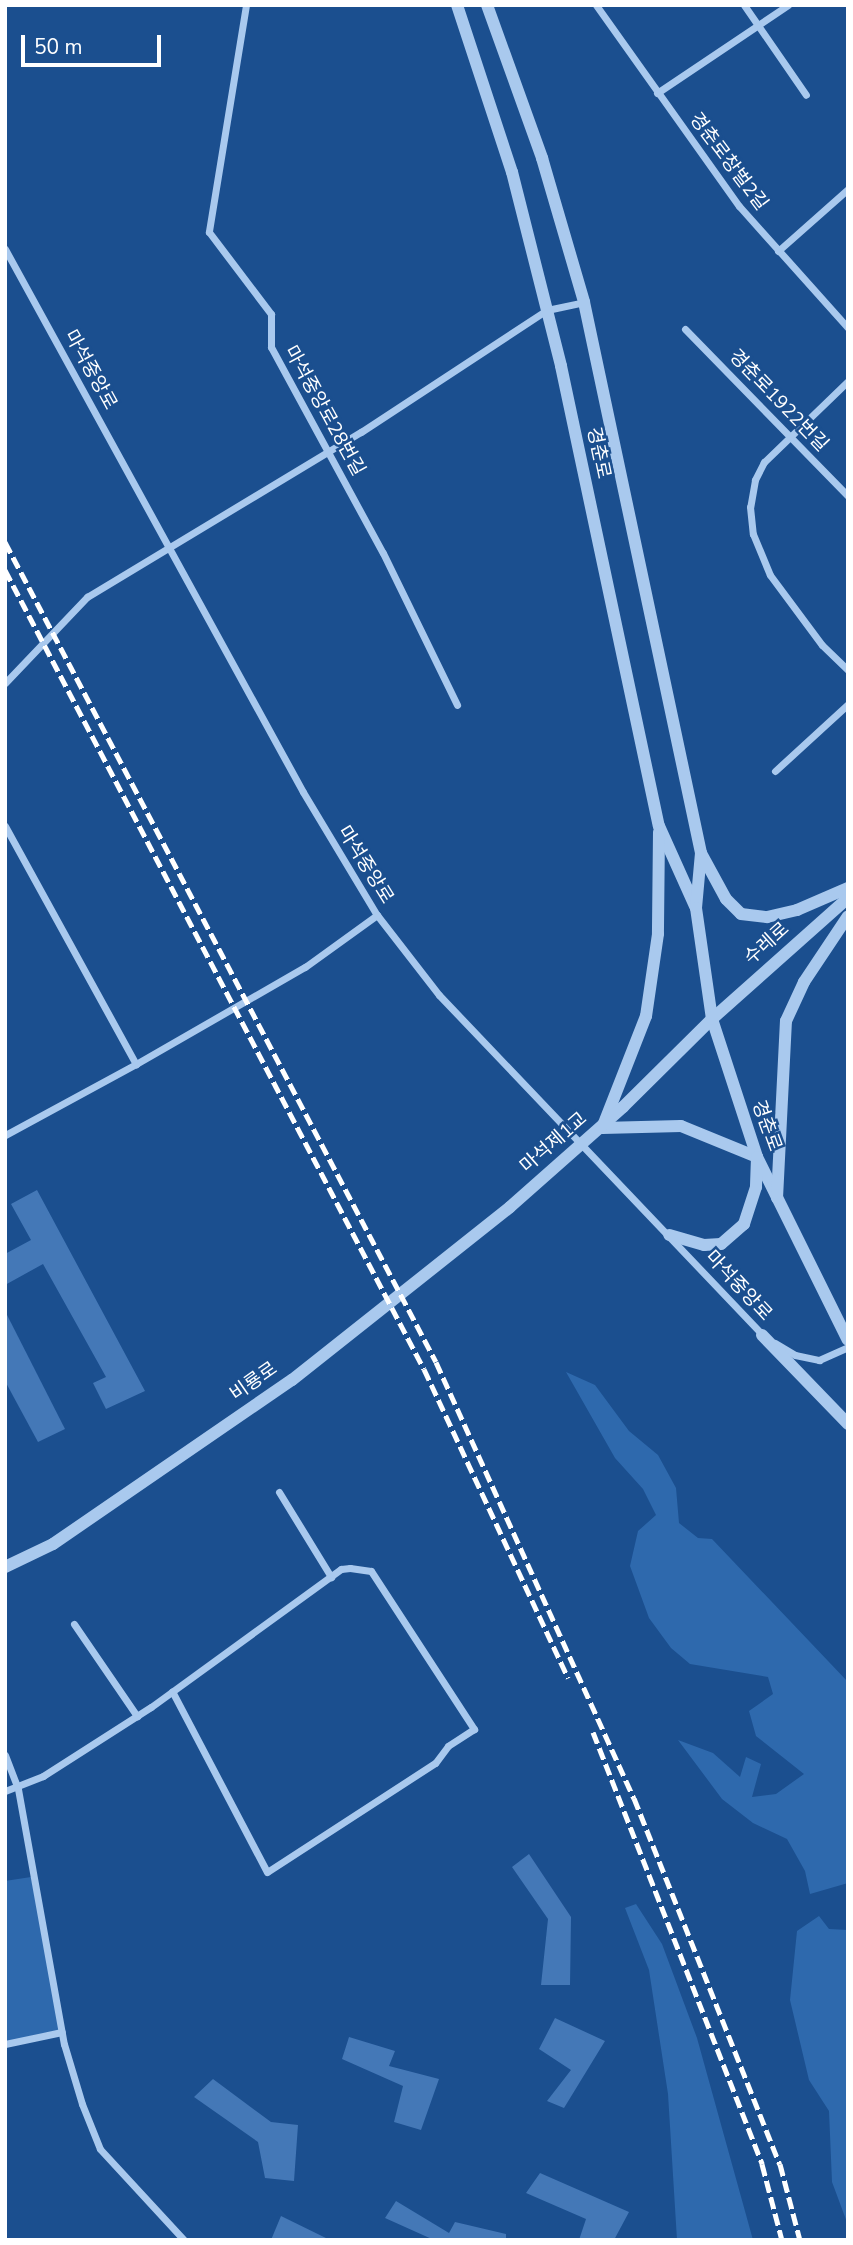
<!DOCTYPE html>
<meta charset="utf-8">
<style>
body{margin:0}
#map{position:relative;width:853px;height:2245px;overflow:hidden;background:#1b4f8f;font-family:"Nunito Sans","Noto Sans KR",sans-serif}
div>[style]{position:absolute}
.green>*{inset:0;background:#2e69ad}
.building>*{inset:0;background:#4478b7}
.minor>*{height:7px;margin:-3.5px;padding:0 3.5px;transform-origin:3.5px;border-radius:3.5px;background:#a9c9ee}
.tertiary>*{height:12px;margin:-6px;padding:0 6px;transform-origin:6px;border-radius:6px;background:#a9c9ee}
.rail>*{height:5px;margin-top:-2.5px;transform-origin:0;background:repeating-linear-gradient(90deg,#fff 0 12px,transparent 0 17px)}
.tertiary-bridge>*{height:12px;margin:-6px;padding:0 6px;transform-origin:6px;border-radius:6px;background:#a9c9ee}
span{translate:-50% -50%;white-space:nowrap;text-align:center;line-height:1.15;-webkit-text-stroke:5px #1b4f8f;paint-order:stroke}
.street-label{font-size:19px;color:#fff}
.frame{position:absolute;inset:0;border:7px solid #fff;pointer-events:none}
.scale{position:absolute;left:21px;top:35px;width:140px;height:32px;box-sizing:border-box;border:4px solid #fff;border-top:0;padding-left:9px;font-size:21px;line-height:24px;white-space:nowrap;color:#fff;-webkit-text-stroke:5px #1b4f8f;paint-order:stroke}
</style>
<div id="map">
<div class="green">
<i style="clip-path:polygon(566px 1372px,595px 1385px,629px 1431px,658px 1455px,676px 1488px,679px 1523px,698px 1538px,712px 1539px,848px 1682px,848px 1883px,810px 1894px,805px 1871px,787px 1839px,753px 1823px,722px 1799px,678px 1740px,713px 1753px,740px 1777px,746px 1757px,761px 1764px,752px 1797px,776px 1794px,804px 1774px,756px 1736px,749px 1711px,773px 1694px,768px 1677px,690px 1664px,671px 1648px,649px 1618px,630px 1566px,638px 1531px,656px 1515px,643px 1489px,615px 1458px)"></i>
<i style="clip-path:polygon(31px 1877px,62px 2032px,5px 2045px,5px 1881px)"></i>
<i style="clip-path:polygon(636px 1904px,662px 1944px,697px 2038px,753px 2240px,677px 2240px,668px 2094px,649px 1970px,625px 1908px)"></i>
<i style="clip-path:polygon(819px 1916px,829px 1929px,848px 1930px,848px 2225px,832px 2182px,829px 2111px,809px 2080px,790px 2000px,797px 1931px)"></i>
</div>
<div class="building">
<i style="clip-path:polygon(37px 1190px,145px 1391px,106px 1409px,93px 1383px,106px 1377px,43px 1264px,5px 1285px,5px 1254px,31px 1240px,11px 1204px)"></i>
<i style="clip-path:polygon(5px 1311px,65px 1429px,38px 1442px,5px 1381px)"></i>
<i style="clip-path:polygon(529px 1854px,571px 1917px,570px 1985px,541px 1985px,548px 1919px,512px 1867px)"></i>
<i style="clip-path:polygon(555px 2018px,605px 2041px,564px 2108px,547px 2101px,571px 2070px,539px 2049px)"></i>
<i style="clip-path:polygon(349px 2037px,395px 2051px,389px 2066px,439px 2079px,421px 2130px,394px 2122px,403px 2086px,342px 2059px)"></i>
<i style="clip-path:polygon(213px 2079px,271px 2122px,298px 2125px,294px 2181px,265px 2178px,258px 2142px,194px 2097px)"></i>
<i style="clip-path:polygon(540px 2173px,629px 2212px,614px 2240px,579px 2240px,586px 2219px,526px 2193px)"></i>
<i style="clip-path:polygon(396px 2201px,449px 2233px,455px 2222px,506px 2234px,506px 2240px,434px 2240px,385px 2218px)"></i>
<i style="clip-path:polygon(281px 2216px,330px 2240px,271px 2240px)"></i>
</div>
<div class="minor">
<i style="left:246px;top:5px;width:230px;rotate:99.3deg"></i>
<i style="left:209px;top:232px;width:103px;rotate:52.9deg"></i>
<i style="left:271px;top:314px;width:33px;rotate:90deg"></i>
<i style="left:271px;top:347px;width:234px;rotate:61.5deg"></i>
<i style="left:383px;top:553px;width:169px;rotate:64deg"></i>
<i style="left:596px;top:5px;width:247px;rotate:54.6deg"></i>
<i style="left:739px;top:206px;width:164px;rotate:48.2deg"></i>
<i style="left:744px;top:5px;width:109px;rotate:55.4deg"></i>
<i style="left:657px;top:93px;width:158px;rotate:-33.9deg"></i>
<i style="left:5px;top:249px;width:619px;rotate:61.24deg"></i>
<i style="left:303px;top:792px;width:144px;rotate:59deg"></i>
<i style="left:377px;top:915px;width:101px;rotate:52.2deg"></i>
<i style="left:439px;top:995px;width:472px;rotate:46.4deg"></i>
<i style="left:778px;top:251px;width:94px;rotate:-41.5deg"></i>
<i style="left:685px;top:329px;width:233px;rotate:45.7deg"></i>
<i style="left:848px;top:381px;width:117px;rotate:136deg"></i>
<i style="left:764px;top:462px;width:20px;rotate:117deg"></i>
<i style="left:755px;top:480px;width:27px;rotate:100deg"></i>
<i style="left:750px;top:507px;width:27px;rotate:84deg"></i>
<i style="left:753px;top:534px;width:44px;rotate:67.5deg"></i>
<i style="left:770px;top:575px;width:87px;rotate:53.4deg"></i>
<i style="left:822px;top:645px;width:36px;rotate:44deg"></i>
<i style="left:5px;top:683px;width:119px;rotate:-46.4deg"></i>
<i style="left:87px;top:597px;width:320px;rotate:-31.1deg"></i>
<i style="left:361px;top:432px;width:222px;rotate:-33.3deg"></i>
<i style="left:547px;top:310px;width:38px;rotate:-12deg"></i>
<i style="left:775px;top:771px;width:99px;rotate:-42.5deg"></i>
<i style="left:5px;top:826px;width:272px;rotate:61.2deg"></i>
<i style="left:136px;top:1064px;width:149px;rotate:151.5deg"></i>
<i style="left:136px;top:1064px;width:195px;rotate:-29.9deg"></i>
<i style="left:305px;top:967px;width:89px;rotate:-35.8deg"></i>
<i style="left:775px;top:1343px;width:23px;rotate:31deg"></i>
<i style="left:795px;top:1355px;width:25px;rotate:12deg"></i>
<i style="left:819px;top:1360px;width:32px;rotate:-24deg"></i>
<i style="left:279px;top:1492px;width:100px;rotate:58.5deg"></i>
<i style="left:74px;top:1624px;width:112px;rotate:55.6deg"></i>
<i style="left:5px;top:1755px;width:36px;rotate:69deg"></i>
<i style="left:18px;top:1789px;width:259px;rotate:79.8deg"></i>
<i style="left:64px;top:2044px;width:63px;rotate:73.3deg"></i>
<i style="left:82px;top:2104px;width:48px;rotate:68.2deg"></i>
<i style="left:100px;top:2149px;width:124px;rotate:47.3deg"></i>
<i style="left:5px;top:1791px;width:41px;rotate:-21.5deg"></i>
<i style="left:43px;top:1776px;width:128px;rotate:-32.6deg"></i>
<i style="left:151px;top:1707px;width:235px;rotate:-36deg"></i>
<i style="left:341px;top:1569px;width:9px;rotate:-6deg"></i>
<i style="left:350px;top:1568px;width:21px;rotate:8deg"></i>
<i style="left:371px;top:1571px;width:189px;rotate:56.9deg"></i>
<i style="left:474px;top:1729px;width:31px;rotate:147deg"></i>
<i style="left:448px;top:1746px;width:21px;rotate:127deg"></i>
<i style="left:435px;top:1763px;width:200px;rotate:147deg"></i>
<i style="left:267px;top:1872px;width:204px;rotate:-117.7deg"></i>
<i style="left:5px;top:2044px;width:58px;rotate:-11.9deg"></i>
</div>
<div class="tertiary">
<i style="left:457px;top:5px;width:176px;rotate:71.8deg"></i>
<i style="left:512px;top:172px;width:200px;rotate:75.8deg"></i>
<i style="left:561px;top:366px;width:470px;rotate:78deg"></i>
<i style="left:659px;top:826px;width:88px;rotate:65.8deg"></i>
<i style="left:487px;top:5px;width:163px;rotate:70.2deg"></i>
<i style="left:542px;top:158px;width:150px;rotate:73.7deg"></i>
<i style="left:584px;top:302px;width:563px;rotate:78.01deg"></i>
<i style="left:701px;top:853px;width:55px;rotate:95.2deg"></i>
<i style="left:696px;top:908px;width:112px;rotate:81.8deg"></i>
<i style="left:712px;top:1019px;width:145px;rotate:71.9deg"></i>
<i style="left:757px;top:1157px;width:204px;rotate:63.6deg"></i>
<i style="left:659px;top:832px;width:102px;rotate:90.6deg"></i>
<i style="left:658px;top:934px;width:83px;rotate:98.3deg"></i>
<i style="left:646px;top:1016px;width:120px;rotate:111.4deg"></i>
<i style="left:602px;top:1128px;width:79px;rotate:-1.5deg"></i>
<i style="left:681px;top:1126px;width:82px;rotate:22.2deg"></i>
<i style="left:757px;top:1157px;width:30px;rotate:92deg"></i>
<i style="left:756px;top:1187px;width:39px;rotate:108deg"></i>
<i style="left:744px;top:1224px;width:30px;rotate:139deg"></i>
<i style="left:721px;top:1244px;width:17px;rotate:177deg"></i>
<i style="left:704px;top:1245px;width:36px;rotate:-164deg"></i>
<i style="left:701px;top:853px;width:52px;rotate:61.5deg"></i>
<i style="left:726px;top:899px;width:21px;rotate:45deg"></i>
<i style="left:741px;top:914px;width:26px;rotate:7deg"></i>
<i style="left:767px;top:917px;width:31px;rotate:-13deg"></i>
<i style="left:797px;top:910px;width:56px;rotate:-23.3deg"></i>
<i style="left:623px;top:1107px;width:125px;rotate:-44.7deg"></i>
<i style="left:712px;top:1019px;width:182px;rotate:-41.7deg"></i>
<i style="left:777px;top:1198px;width:177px;rotate:-87.1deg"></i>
<i style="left:786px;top:1021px;width:43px;rotate:-65.2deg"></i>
<i style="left:804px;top:982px;width:79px;rotate:-56.3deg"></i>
<i style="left:762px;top:1335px;width:124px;rotate:46deg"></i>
<i style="left:5px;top:1567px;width:53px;rotate:-25.6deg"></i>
<i style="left:53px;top:1544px;width:290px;rotate:-34.5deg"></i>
<i style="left:292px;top:1380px;width:278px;rotate:-38.4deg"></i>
</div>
<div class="rail">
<i style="left:5px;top:542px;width:926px;rotate:62.27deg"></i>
<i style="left:436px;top:1362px;width:479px;rotate:65.6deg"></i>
<i style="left:634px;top:1798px;width:394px;rotate:68.3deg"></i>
<i style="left:780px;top:2164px;width:79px;rotate:75.3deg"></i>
<i style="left:5px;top:570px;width:902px;rotate:62.33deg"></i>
<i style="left:424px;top:1369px;width:341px;rotate:65deg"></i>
<i style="left:593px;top:1732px;width:464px;rotate:68.6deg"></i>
<i style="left:762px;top:2164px;width:79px;rotate:75.3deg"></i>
</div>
<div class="tertiary-bridge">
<i style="left:510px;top:1207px;width:151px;rotate:-41.5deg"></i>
</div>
<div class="street-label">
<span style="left:728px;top:162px;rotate:53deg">경춘로창벌2길</span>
<span style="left:90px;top:370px;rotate:61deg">마석중앙로</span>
<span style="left:778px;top:401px;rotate:46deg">경춘로1922번길</span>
<span style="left:324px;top:411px;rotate:61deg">마석중앙로28번길</span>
<span style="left:598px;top:453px;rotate:78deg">경춘로</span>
<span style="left:365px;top:865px;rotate:58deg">마석중앙로</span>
<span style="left:767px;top:944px;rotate:-42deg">수레로</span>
<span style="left:766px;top:1126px;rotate:70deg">경춘로</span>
<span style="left:554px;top:1143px;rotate:-41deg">마석제1교</span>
<span style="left:738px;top:1286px;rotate:47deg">마석중앙로</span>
<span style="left:254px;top:1382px;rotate:-35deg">비룡로</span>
</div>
<div class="frame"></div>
<div class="scale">50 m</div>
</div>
